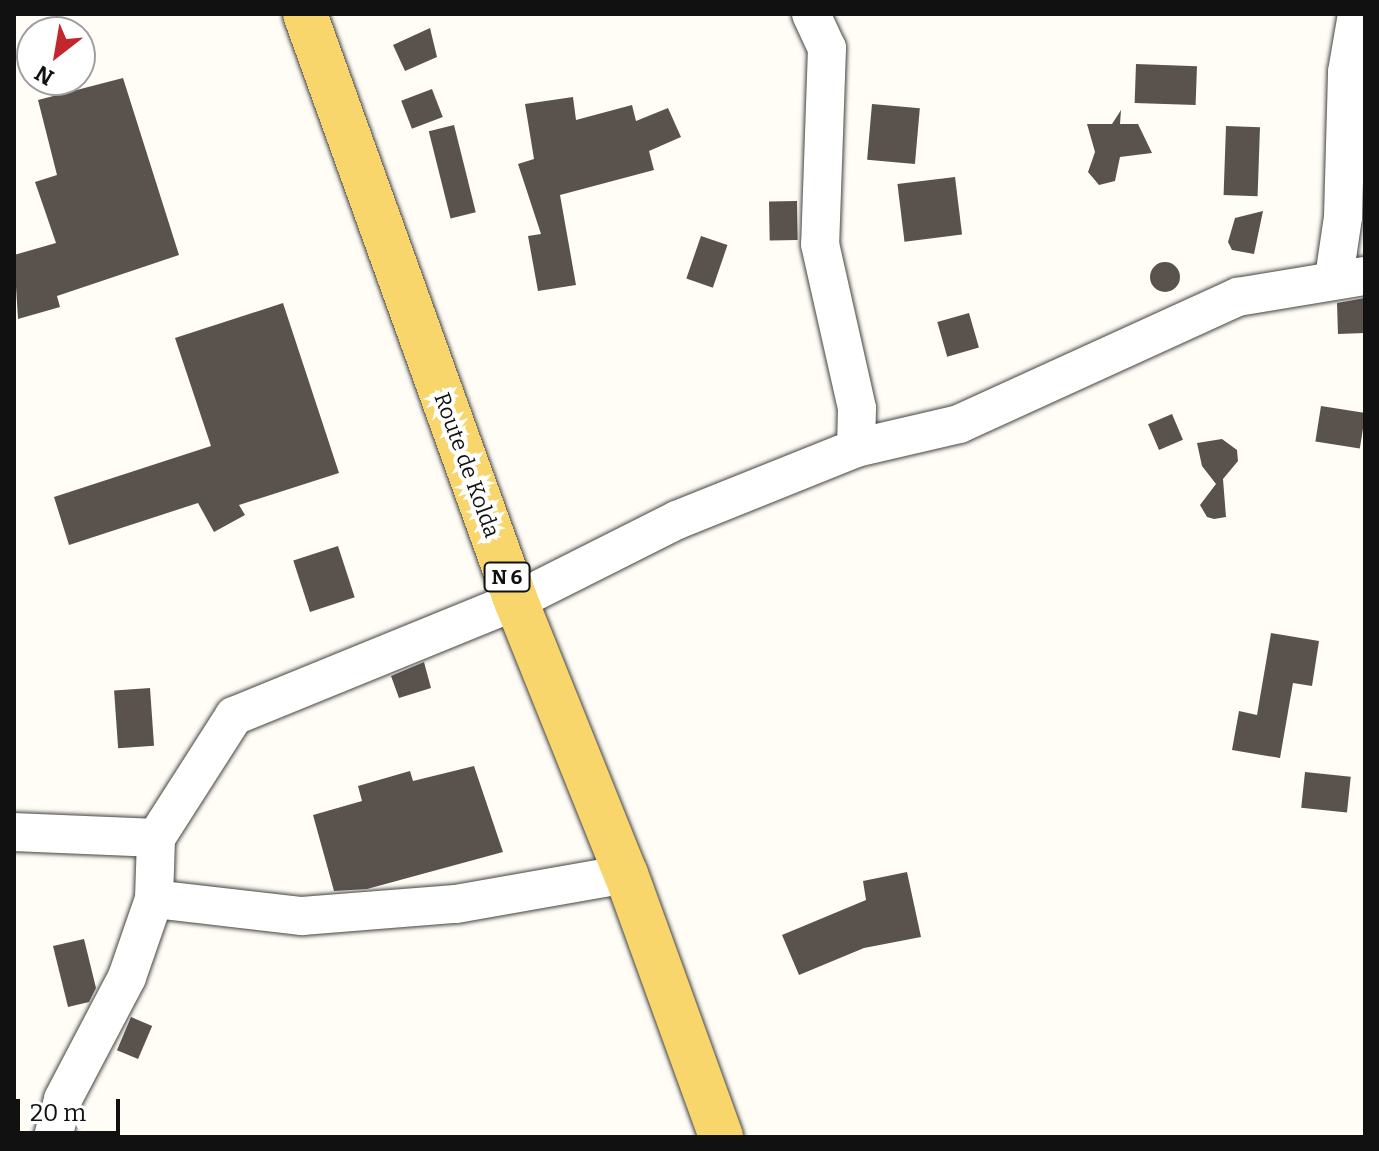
<!DOCTYPE html>
<style>
body{margin:0}
#map{position:relative;width:1379px;height:1151px;overflow:hidden;background:#fffdf5;font-family:Bitter,serif}
div>[style]{position:absolute}
.building>*{inset:0;background:#5a524d;transform-origin:0 0}
.round{border-radius:50%}
.roads{filter:drop-shadow(0 0 2px #444) drop-shadow(0 0 2px #444)}
.minor>*{height:38px;margin:-19px;padding:0 19px;transform-origin:19px;border-radius:19px;background:#fff}
.major>*{height:44px;margin:-22px;padding:0 22px;transform-origin:22px;border-radius:22px;background:#f9d66b}
span{translate:-50% -50%;white-space:nowrap;text-align:center;line-height:1.15;-webkit-text-stroke:8px #fff;paint-order:stroke}
.shield-label span{padding:2px 6px;background:#fff;border:2px solid;border-radius:6px;-webkit-text-stroke-width:0}
.shield-label{font-size:20px;color:#111;font-weight:700}
.street-label{font-size:22px;color:#111}
.frame{position:absolute;inset:0;border:16px solid #111;pointer-events:none}
.north{position:absolute;left:16px;top:16px;width:80px;height:80px;box-sizing:border-box;background:#fff;border:2px solid #a0a0a0;border-radius:50%;rotate:211deg;font-size:22px;font-weight:700;line-height:32px;text-align:center;color:#111}
.north::after{content:'';display:block;margin:auto;width:28px;height:36px;background:#c4262e;clip-path:polygon(50% 0,100% 100%,50% 72%,0 100%)}
.scale{position:absolute;left:16px;top:1099px;width:104px;height:36px;box-sizing:border-box;border:4px solid #111;border-top:0;padding-left:10px;font-size:24px;line-height:28px;white-space:nowrap;color:#111;-webkit-text-stroke:6px #fff;paint-order:stroke}
</style>
<div id="map">
<div class="building">
<i style="clip-path:polygon(430px 28px,437px 57px,405px 71px,393px 45px)"></i>
<i style="left:1136px;top:64px;width:61px;height:39px;rotate:2deg"></i>
<i style="clip-path:polygon(123px 78px,179px 255px,57px 296px,60px 307px,18px 319px,14px 255px,56px 243px,35px 182px,57px 175px,38px 100px)"></i>
<i style="left:432px;top:89px;width:30px;height:33px;rotate:69deg"></i>
<i style="clip-path:polygon(573px 97px,576px 120px,632px 105px,636px 121px,668px 108px,681px 137px,649px 151px,654px 170px,560px 195px,576px 285px,538px 291px,528px 236px,541px 234px,518px 164px,534px 159px,525px 104px)"></i>
<i style="left:872px;top:104px;width:48px;height:56px;rotate:5deg"></i>
<i style="clip-path:polygon(1121px 110px,1120px 124px,1138px 124px,1152px 153px,1120px 157px,1115px 181px,1099px 185px,1088px 172px,1095px 152px,1087px 124px,1112px 124px)"></i>
<i style="left:454px;top:125px;width:90px;height:26px;rotate:76deg"></i>
<i style="left:1226px;top:126px;width:34px;height:69px;rotate:2deg"></i>
<i style="left:955px;top:177px;width:58px;height:58px;rotate:83deg"></i>
<i style="left:797px;top:201px;width:39px;height:28px;rotate:89deg"></i>
<i style="clip-path:polygon(1263px 211px,1254px 254px,1232px 250px,1228px 242px,1235px 218px)"></i>
<i style="left:701px;top:236px;width:28px;height:45px;rotate:19deg"></i>
<i class="round" style="left:1150px;top:262px;width:30px;height:30px"></i>
<i style="clip-path:polygon(1365px 298px,1365px 333px,1338px 334px,1337px 303px)"></i>
<i style="clip-path:polygon(283px 303px,339px 473px,239px 505px,245px 515px,214px 532px,198px 503px,69px 545px,54px 497px,211px 446px,175px 338px)"></i>
<i style="left:969px;top:313px;width:36px;height:33px;rotate:74deg"></i>
<i style="left:1321px;top:406px;width:45px;height:36px;rotate:9deg"></i>
<i style="left:1172px;top:414px;width:28px;height:26px;rotate:67deg"></i>
<i style="clip-path:polygon(1222px 439px,1237px 450px,1238px 461px,1223px 479px,1226px 517px,1214px 519px,1207px 517px,1200px 505px,1216px 484px,1202px 466px,1197px 443px)"></i>
<i style="left:338px;top:546px;width:54px;height:47px;rotate:72deg"></i>
<i style="clip-path:polygon(1271px 633px,1319px 641px,1312px 686px,1293px 683px,1280px 758px,1232px 750px,1239px 711px,1257px 715px)"></i>
<i style="clip-path:polygon(424px 662px,431px 688px,399px 698px,391px 676px)"></i>
<i style="left:150px;top:688px;width:58px;height:36px;rotate:86deg"></i>
<i style="clip-path:polygon(474px 766px,503px 852px,367px 889px,334px 891px,313px 815px,362px 801px,358px 786px,410px 771px,413px 781px)"></i>
<i style="left:1305px;top:772px;width:46px;height:36px;rotate:6deg"></i>
<i style="clip-path:polygon(907px 872px,921px 937px,864px 948px,799px 975px,782px 935px,866px 900px,863px 881px)"></i>
<i style="clip-path:polygon(84px 939px,96px 988px,89px 1002px,68px 1007px,53px 946px)"></i>
<i style="left:131px;top:1017px;width:23px;height:36px;rotate:23deg"></i>
</div>
<div class="roads">
<div class="minor">
<i style="left:811px;top:14px;width:38px;rotate:65deg"></i>
<i style="left:827px;top:48px;width:196px;rotate:92deg"></i>
<i style="left:820px;top:244px;width:168px;rotate:77.3deg"></i>
<i style="left:857px;top:408px;width:40px;rotate:91.4deg"></i>
<i style="left:1334px;top:278px;width:62px;rotate:-81.6deg"></i>
<i style="left:1343px;top:217px;width:145px;rotate:-88.4deg"></i>
<i style="left:1347px;top:72px;width:59px;rotate:-80.2deg"></i>
<i style="left:14px;top:832px;width:142px;rotate:2.4deg"></i>
<i style="left:154px;top:899px;width:149px;rotate:6.6deg"></i>
<i style="left:302px;top:916px;width:154px;rotate:-4.5deg"></i>
<i style="left:456px;top:904px;width:173px;rotate:-10deg"></i>
<i style="left:53px;top:1137px;width:39px;rotate:-75deg"></i>
<i style="left:63px;top:1099px;width:138px;rotate:-62.3deg"></i>
<i style="left:127px;top:977px;width:83px;rotate:-70.9deg"></i>
<i style="left:154px;top:899px;width:61px;rotate:-88.1deg"></i>
<i style="left:156px;top:838px;width:145px;rotate:-57.4deg"></i>
<i style="left:234px;top:716px;width:305px;rotate:-22.2deg"></i>
<i style="left:516px;top:601px;width:180px;rotate:-26.7deg"></i>
<i style="left:677px;top:520px;width:193px;rotate:-21.9deg"></i>
<i style="left:856px;top:448px;width:106px;rotate:-13.1deg"></i>
<i style="left:959px;top:424px;width:307px;rotate:-24.5deg"></i>
<i style="left:1238px;top:297px;width:129px;rotate:-9.4deg"></i>
</div>
<div class="major">
<i style="left:305px;top:14px;width:624px;rotate:70.23deg"></i>
<i style="left:516px;top:601px;width:294px;rotate:68.1deg"></i>
<i style="left:626px;top:874px;width:280px;rotate:70.1deg"></i>
</div>
</div>
<div class="shield-label">
<span style="left:507px;top:577px">N 6</span>
</div>
<div class="street-label">
<span style="left:467px;top:465px;rotate:70deg">Route de Kolda</span>
</div>
<div class="frame"></div>
<div class="north">N</div>
<div class="scale">20 m</div>
</div>
